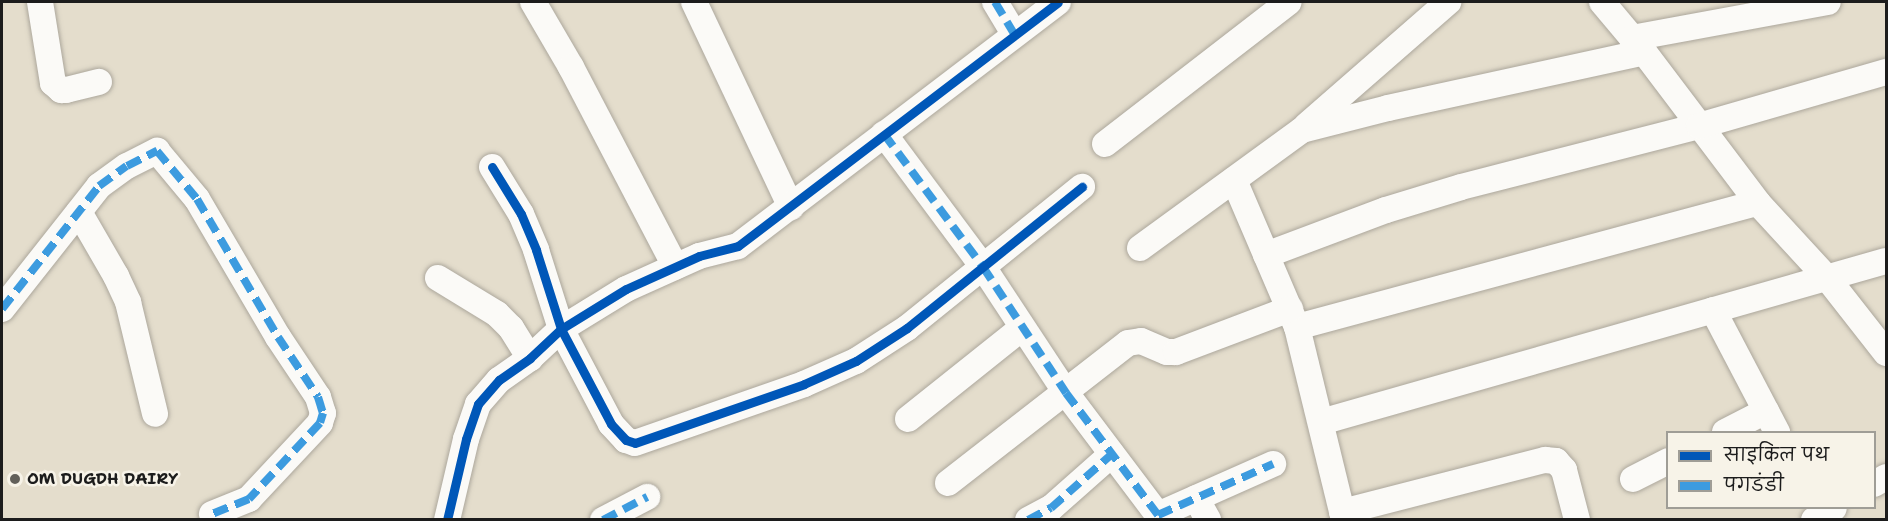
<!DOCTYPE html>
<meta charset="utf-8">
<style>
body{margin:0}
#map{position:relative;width:1888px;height:521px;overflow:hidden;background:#e4ddcc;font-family:"Shantell Sans","Playpen Sans Deva",sans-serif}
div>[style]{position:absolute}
.roads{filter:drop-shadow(0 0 2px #aca79c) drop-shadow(0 0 2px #aca79c)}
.street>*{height:26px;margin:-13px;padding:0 13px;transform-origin:13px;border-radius:13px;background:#fbfaf7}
.quiet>*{height:8px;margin-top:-4px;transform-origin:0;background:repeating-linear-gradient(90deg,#3c9bdf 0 15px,transparent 0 23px)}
.cycleway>*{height:9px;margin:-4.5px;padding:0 4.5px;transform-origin:4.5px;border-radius:4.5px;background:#0057b8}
.dots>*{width:16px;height:16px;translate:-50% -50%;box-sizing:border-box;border:3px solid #f7f3e8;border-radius:50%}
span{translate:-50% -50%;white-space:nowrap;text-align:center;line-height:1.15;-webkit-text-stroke:5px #f7f3e8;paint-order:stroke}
.poi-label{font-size:16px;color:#1c1c1c;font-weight:700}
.left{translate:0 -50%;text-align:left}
.frame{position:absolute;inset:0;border:3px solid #1c1c1c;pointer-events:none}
.legend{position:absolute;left:1666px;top:431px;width:210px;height:78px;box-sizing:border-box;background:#f7f3e8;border:2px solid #9f9d96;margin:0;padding:8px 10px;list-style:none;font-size:18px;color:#1c1c1c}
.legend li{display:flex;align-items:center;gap:12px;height:30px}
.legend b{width:30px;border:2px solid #9f9d96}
</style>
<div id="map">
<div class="roads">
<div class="street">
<i style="left:40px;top:2px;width:82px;rotate:80.9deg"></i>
<i style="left:53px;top:83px;width:11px;rotate:41deg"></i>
<i style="left:61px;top:90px;width:5px"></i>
<i style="left:66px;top:90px;width:34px;rotate:-14deg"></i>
<i style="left:533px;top:2px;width:75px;rotate:59.7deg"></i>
<i style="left:571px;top:67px;width:225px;rotate:62.4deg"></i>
<i style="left:694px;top:2px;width:227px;rotate:64.7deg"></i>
<i style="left:995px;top:2px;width:37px;rotate:59deg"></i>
<i style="left:1602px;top:2px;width:65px;rotate:50deg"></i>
<i style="left:1644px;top:52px;width:189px;rotate:52.9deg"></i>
<i style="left:1758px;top:203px;width:103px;rotate:47.4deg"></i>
<i style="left:1828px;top:279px;width:94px;rotate:51.9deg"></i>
<i style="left:1632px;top:38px;width:199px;rotate:-10.4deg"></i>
<i style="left:1306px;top:126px;width:189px;rotate:-41.1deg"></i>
<i style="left:884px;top:134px;width:166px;rotate:53.3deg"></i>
<i style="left:983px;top:267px;width:151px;rotate:56.6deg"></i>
<i style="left:1066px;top:393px;width:153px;rotate:53deg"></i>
<i style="left:1158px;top:515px;width:126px;rotate:-23.9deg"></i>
<i style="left:1105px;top:144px;width:232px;rotate:-37.7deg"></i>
<i style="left:492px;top:167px;width:55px;rotate:58.3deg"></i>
<i style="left:521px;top:214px;width:39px;rotate:67deg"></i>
<i style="left:536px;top:250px;width:83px;rotate:72.4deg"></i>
<i style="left:561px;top:329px;width:107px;rotate:62.2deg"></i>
<i style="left:611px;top:424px;width:22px;rotate:47deg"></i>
<i style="left:626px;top:440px;width:9px;rotate:18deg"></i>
<i style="left:635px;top:443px;width:179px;rotate:-19.2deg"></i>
<i style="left:804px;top:384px;width:57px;rotate:-23.9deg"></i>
<i style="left:856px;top:361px;width:61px;rotate:-32.9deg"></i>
<i style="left:907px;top:328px;width:225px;rotate:-38.9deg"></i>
<i style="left:1234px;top:180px;width:160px;rotate:66.8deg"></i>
<i style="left:1297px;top:327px;width:199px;rotate:76.3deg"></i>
<i style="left:79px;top:212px;width:74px;rotate:60deg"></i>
<i style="left:116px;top:276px;width:29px;rotate:65deg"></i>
<i style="left:128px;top:302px;width:115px;rotate:76.4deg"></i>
<i style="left:1140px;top:248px;width:200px;rotate:-36.1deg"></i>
<i style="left:1302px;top:130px;width:89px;rotate:-14.3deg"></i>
<i style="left:1388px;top:108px;width:262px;rotate:-12.3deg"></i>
<i style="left:1266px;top:255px;width:128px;rotate:-20.6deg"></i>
<i style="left:1386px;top:210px;width:78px;rotate:-17deg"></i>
<i style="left:1461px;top:187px;width:246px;rotate:-14.4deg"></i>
<i style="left:1699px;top:126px;width:195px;rotate:-16.1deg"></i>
<i style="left:438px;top:278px;width:69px;rotate:31.4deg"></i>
<i style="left:497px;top:314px;width:20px;rotate:45deg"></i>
<i style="left:511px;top:328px;width:36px;rotate:58deg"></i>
<i style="left:2px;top:309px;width:157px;rotate:-51.7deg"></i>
<i style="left:99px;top:186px;width:34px;rotate:-36deg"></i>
<i style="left:127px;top:166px;width:34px;rotate:-27deg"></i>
<i style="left:157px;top:151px;width:62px;rotate:50.2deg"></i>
<i style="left:197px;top:199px;width:160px;rotate:59.6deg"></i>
<i style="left:278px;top:337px;width:72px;rotate:56.3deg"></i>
<i style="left:318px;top:397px;width:17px;rotate:73deg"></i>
<i style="left:323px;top:413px;width:10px;rotate:107deg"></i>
<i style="left:320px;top:423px;width:104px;rotate:133.1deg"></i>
<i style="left:249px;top:499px;width:40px;rotate:158deg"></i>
<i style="left:1713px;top:310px;width:138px;rotate:62.3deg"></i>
<i style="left:1297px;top:327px;width:477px;rotate:-15.1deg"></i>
<i style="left:908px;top:419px;width:146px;rotate:-38.6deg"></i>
<i style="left:1321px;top:422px;width:587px;rotate:-15.91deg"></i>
<i style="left:1725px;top:432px;width:46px;rotate:-27.1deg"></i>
<i style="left:1633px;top:479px;width:39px;rotate:-27deg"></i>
<i style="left:948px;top:483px;width:228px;rotate:-37.9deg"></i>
<i style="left:1128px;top:343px;width:13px;rotate:-9deg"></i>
<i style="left:1141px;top:341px;width:28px;rotate:23deg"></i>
<i style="left:1167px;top:352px;width:9px"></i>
<i style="left:1176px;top:352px;width:122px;rotate:-20.7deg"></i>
<i style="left:1874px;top:484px;width:14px;rotate:-30deg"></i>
<i style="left:1196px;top:498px;width:25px;rotate:61deg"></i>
<i style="left:1342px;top:512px;width:210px;rotate:-14.4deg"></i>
<i style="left:1545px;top:460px;width:11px;rotate:5deg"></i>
<i style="left:1556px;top:461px;width:12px;rotate:48deg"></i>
<i style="left:1564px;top:470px;width:52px;rotate:75.4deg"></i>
<i style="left:447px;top:520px;width:83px;rotate:-76.8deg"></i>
<i style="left:466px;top:439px;width:37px;rotate:-71deg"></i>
<i style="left:478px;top:404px;width:32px;rotate:-49deg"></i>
<i style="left:499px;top:380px;width:38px;rotate:-35deg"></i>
<i style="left:530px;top:358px;width:42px;rotate:-43.1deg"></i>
<i style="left:561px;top:329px;width:76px;rotate:-31.6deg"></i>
<i style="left:626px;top:289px;width:80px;rotate:-24.3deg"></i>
<i style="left:699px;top:256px;width:40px;rotate:-14.4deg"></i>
<i style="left:738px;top:246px;width:402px;rotate:-37.3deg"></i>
<i style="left:603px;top:520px;width:50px;rotate:-27.6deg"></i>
<i style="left:1028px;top:520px;width:26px;rotate:-28deg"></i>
<i style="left:1051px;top:508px;width:81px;rotate:-41.5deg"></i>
<i style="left:1814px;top:520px;width:23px;rotate:-31deg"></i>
</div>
</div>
<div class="quiet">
<i style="left:995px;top:2px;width:37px;rotate:59deg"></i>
<i style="left:884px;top:134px;width:166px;rotate:53.3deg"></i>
<i style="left:983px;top:267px;width:151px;rotate:56.6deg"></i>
<i style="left:1066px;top:393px;width:153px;rotate:53deg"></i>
<i style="left:1158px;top:515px;width:126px;rotate:-23.9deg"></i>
<i style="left:2px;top:309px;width:157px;rotate:-51.7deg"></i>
<i style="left:99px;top:186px;width:34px;rotate:-36deg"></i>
<i style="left:127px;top:166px;width:34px;rotate:-27deg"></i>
<i style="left:157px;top:151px;width:62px;rotate:50.2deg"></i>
<i style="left:197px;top:199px;width:160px;rotate:59.6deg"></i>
<i style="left:278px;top:337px;width:72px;rotate:56.3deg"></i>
<i style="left:318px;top:397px;width:17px;rotate:73deg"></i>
<i style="left:323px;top:413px;width:10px;rotate:107deg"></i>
<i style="left:320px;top:423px;width:104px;rotate:133.1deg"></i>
<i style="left:249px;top:499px;width:40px;rotate:158deg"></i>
<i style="left:603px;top:520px;width:50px;rotate:-27.6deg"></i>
<i style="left:1028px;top:520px;width:26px;rotate:-28deg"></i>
<i style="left:1051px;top:508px;width:81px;rotate:-41.5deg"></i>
</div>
<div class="cycleway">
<i style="left:492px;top:167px;width:55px;rotate:58.3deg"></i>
<i style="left:521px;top:214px;width:39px;rotate:67deg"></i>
<i style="left:536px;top:250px;width:83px;rotate:72.4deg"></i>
<i style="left:561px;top:329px;width:107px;rotate:62.2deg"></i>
<i style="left:611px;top:424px;width:22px;rotate:47deg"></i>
<i style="left:626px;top:440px;width:9px;rotate:18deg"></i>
<i style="left:635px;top:443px;width:179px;rotate:-19.2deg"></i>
<i style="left:804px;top:384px;width:57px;rotate:-23.9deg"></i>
<i style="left:856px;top:361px;width:61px;rotate:-32.9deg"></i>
<i style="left:907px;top:328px;width:225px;rotate:-38.9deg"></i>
<i style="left:447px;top:520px;width:83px;rotate:-76.8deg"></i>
<i style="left:466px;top:439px;width:37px;rotate:-71deg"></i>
<i style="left:478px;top:404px;width:32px;rotate:-49deg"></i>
<i style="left:499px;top:380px;width:38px;rotate:-35deg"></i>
<i style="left:530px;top:358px;width:42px;rotate:-43.1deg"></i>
<i style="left:561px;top:329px;width:76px;rotate:-31.6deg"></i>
<i style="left:626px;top:289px;width:80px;rotate:-24.3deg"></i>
<i style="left:699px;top:256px;width:40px;rotate:-14.4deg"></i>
<i style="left:738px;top:246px;width:402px;rotate:-37.3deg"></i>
</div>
<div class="dots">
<i style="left:15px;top:479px;background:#62605a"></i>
</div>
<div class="poi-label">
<span class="left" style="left:27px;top:479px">OM DUGDH DAIRY</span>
</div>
<div class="frame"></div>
<ul class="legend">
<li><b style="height:8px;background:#0057b8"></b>साइकिल पथ</li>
<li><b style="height:8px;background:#3c9bdf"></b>पगडंडी</li>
</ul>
</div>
